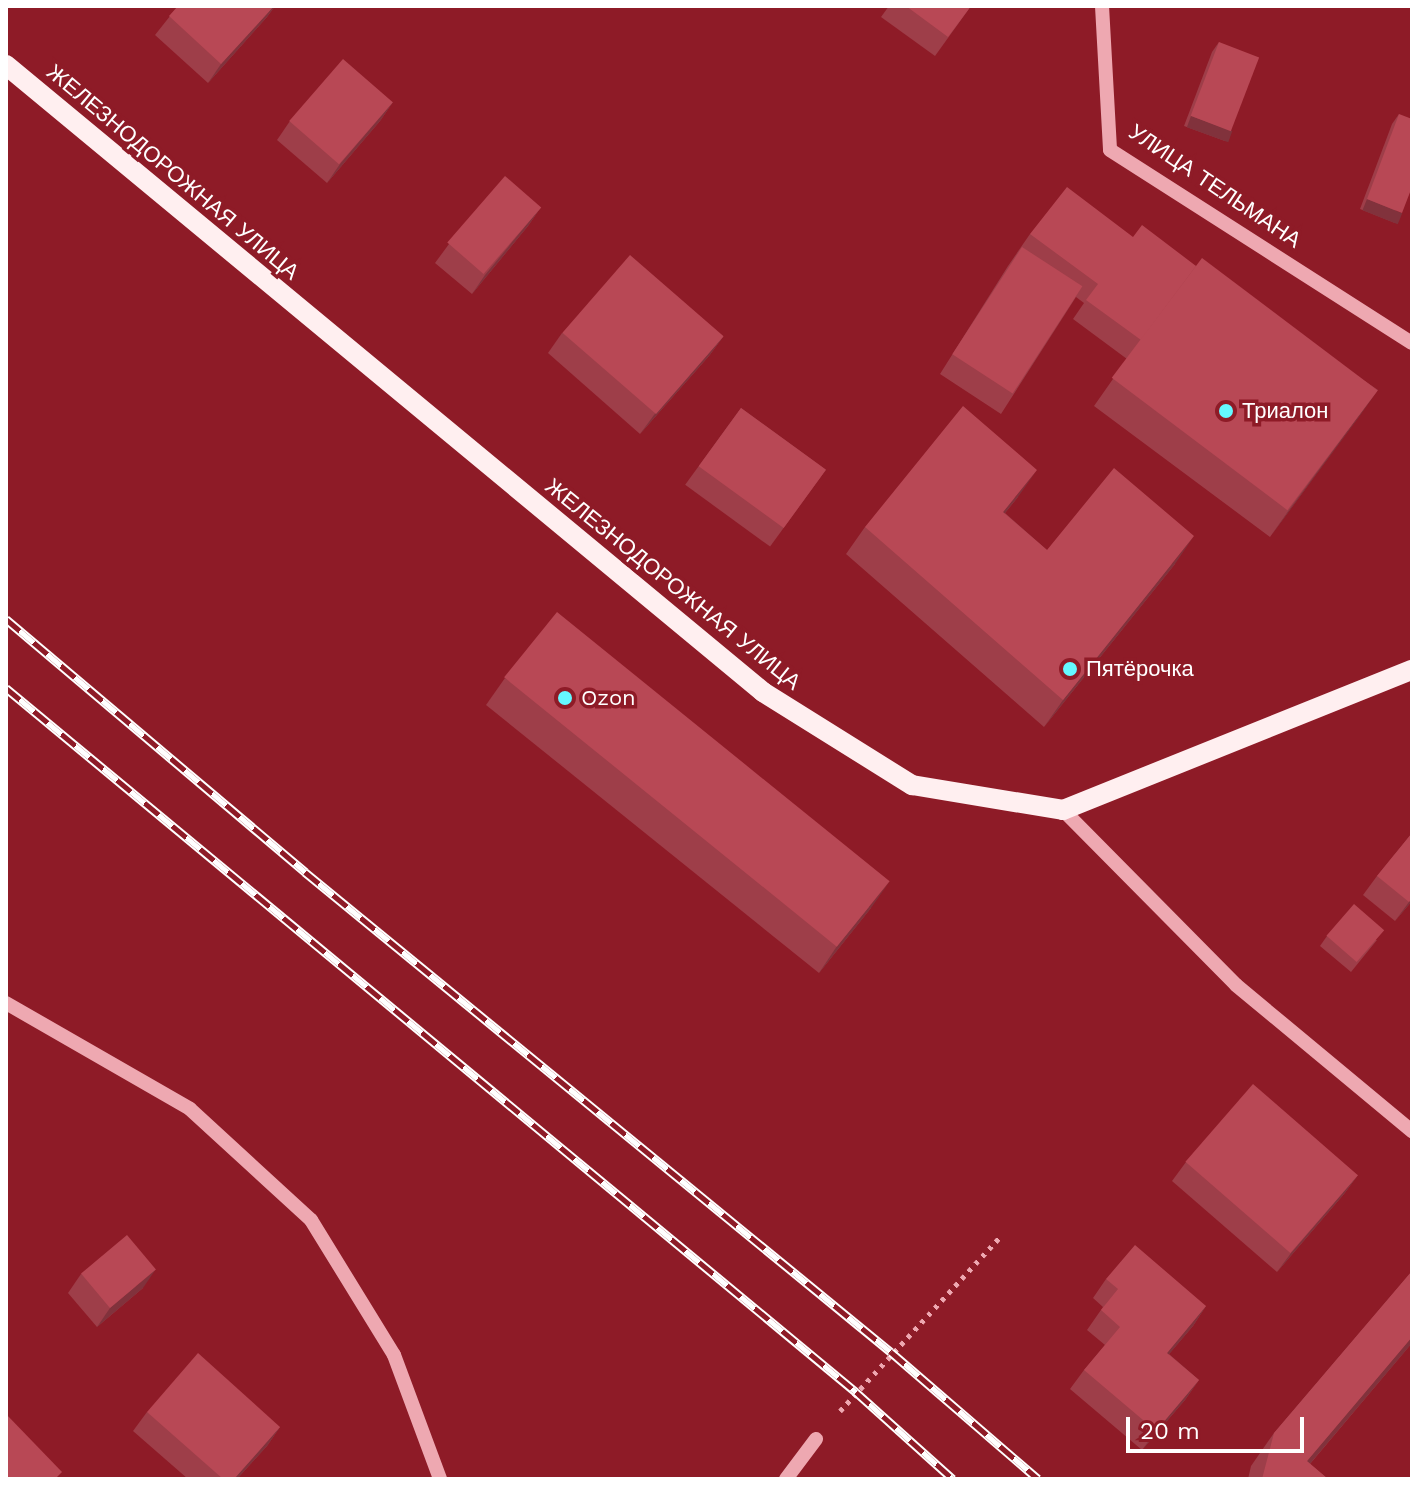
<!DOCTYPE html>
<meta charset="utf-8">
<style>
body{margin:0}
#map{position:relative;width:1418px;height:1485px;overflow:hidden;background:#8e1b27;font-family:"Work Sans",sans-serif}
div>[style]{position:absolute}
.path>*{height:5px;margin-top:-2.5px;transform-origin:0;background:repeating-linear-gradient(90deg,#eea8b1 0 4px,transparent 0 10px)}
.minor>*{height:14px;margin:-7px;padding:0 7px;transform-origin:7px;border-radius:7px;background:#eea8b1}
.major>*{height:20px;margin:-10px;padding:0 10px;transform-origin:10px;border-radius:10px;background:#ffeff0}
.rail>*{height:9px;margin-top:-4.5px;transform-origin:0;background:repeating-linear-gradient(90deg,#8e1b27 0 18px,#fff 0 36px);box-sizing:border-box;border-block:2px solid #fff}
.wall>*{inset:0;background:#9e3e49;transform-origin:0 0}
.shaded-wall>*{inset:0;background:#81323c;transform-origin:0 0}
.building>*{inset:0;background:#b84855;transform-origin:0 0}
.dots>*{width:22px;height:22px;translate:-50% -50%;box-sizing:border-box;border:4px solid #8e1b27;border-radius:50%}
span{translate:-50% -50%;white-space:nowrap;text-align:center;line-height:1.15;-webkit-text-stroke:7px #8e1b27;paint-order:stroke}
.street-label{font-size:22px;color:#fff}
.poi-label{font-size:22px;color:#fff}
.left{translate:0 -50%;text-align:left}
.frame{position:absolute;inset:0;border:8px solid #fff;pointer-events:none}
.scale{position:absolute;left:1126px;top:1417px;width:178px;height:36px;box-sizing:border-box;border:4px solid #fff;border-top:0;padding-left:10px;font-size:24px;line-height:28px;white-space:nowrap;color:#fff;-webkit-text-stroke:6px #8e1b27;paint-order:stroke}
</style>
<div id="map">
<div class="path">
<i style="left:840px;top:1411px;width:236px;rotate:-47.4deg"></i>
</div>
<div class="minor">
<i style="left:1102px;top:6px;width:144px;rotate:86.8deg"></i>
<i style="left:1110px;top:150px;width:358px;rotate:32.6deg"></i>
<i style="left:1063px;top:810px;width:246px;rotate:45.3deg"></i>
<i style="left:1236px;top:985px;width:229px;rotate:39.7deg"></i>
<i style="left:6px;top:1003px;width:212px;rotate:29.9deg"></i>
<i style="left:190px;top:1109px;width:164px;rotate:42.5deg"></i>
<i style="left:311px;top:1220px;width:158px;rotate:58.4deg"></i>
<i style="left:394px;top:1355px;width:132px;rotate:69.6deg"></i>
<i style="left:786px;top:1479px;width:50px;rotate:-53.1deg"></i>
</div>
<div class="major">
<i style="left:6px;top:65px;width:983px;rotate:39.63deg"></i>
<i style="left:763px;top:692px;width:176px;rotate:32deg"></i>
<i style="left:912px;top:785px;width:153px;rotate:9.4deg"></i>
<i style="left:1063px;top:810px;width:376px;rotate:-21.9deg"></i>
</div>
<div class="rail">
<i style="left:6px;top:619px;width:392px;rotate:40.2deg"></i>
<i style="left:305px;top:872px;width:757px;rotate:39.32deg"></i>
<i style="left:891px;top:1352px;width:194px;rotate:40.8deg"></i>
<i style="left:6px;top:688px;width:1104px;rotate:39.63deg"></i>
<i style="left:856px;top:1392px;width:130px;rotate:41.9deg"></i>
</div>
<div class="wall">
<i style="clip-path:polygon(178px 6px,275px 6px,267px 17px,208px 83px,155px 35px)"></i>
<i style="clip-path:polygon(889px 6px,971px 6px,935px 56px,881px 17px)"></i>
<i style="clip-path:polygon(1219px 42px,1225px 141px,1184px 126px,1212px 52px)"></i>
<i style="clip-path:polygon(393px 102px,380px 121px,327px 183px,277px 140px,290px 121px)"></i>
<i style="clip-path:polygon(1399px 114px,1395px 223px,1360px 209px,1392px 124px)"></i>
<i style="clip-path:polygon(541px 207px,528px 226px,472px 294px,435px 263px,449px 244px)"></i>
<i style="clip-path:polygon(1030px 234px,1133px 237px,1196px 266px,1378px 390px,1270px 537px,1094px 406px,1127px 359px,1073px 319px,1084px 303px,1076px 297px,1001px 414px,940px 374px,1008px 266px)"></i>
<i style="clip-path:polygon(562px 333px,723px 337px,709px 356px,640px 434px,548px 353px)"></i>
<i style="left:741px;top:408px;width:105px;height:95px;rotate:36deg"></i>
<i style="clip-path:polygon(1018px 497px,1005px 513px,1047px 550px,1175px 564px,1044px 727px,846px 554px,865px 527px)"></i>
<i style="clip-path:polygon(505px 678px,871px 908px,819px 973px,486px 705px)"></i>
<i style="clip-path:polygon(1412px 833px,1412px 901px,1395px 921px,1363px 895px,1377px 876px)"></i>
<i style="clip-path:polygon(1327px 936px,1377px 940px,1351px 972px,1320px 946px)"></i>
<i style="clip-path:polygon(1186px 1162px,1358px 1175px,1344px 1194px,1277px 1272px,1172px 1181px)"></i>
<i style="clip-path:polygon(1412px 1271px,1412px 1343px,1310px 1464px,1328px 1479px,1248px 1479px,1251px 1466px,1274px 1433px)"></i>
<i style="clip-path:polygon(81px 1274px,143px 1288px,97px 1327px,68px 1293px)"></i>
<i style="clip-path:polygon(1106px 1279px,1206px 1306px,1193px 1326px,1169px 1354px,1199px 1380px,1185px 1400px,1142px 1450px,1070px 1389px,1084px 1370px,1105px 1345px,1087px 1330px,1103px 1307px,1093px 1298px)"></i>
<i style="clip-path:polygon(147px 1412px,280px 1427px,267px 1446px,237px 1479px,188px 1479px,133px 1431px)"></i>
</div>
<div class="shaded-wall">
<i style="clip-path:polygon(274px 6px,275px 6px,267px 17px,208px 83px,221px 64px)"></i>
<i style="clip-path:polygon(393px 102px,380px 121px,327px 183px,340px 164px)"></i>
<i style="left:1191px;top:116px;width:44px;height:12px;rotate:20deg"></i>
<i style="left:1367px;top:199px;width:38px;height:12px;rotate:22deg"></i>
<i style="clip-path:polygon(541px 207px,528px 226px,472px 294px,485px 275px)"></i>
<i style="clip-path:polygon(723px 337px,709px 356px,640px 434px,654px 415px)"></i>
<i style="clip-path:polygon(1378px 390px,1359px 417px,1270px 537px,1289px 510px)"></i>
<i style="clip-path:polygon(1037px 470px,1018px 497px,984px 539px,1003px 512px)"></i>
<i style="clip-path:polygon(1194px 536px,1175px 564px,1044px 727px,1063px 700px)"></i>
<i style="clip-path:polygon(890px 881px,871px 908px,819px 973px,837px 946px)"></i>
<i style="clip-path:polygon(1412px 898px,1412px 901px,1395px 921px,1409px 902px)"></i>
<i style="clip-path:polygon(1358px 1175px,1344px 1194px,1277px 1272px,1291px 1253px)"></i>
<i style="clip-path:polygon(156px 1269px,143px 1288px,97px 1327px,110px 1308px)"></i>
<i style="clip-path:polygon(1206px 1306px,1193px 1326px,1154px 1372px,1167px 1353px)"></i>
<i style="clip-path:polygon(1412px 1337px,1412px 1343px,1297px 1479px,1307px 1461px)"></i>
<i style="clip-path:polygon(1199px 1380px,1185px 1400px,1142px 1450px,1156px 1431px)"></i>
<i style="clip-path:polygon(280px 1427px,267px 1446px,237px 1479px,234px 1479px)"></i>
</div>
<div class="building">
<i style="clip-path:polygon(178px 6px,274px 6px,221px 64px,169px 16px)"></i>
<i style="clip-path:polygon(906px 6px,971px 6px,948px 37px)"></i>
<i style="left:1219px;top:42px;width:43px;height:79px;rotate:21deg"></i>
<i style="left:343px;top:59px;width:66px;height:82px;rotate:41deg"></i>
<i style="clip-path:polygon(1399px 114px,1412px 119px,1412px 187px,1402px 213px,1367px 199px)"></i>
<i style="left:505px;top:176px;width:48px;height:88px;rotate:41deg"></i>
<i style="clip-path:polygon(1067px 187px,1133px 237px,1142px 225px,1196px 266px,1141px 340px,1086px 300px,1098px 284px,1030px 234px)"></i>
<i style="left:1022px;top:247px;width:72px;height:128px;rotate:33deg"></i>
<i style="left:630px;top:255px;width:124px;height:103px;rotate:41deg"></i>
<i style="left:1202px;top:258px;width:220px;height:150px;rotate:37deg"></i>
<i style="clip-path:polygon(963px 406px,1037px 470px,1003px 512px,1047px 550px,1114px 468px,1194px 536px,1063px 700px,865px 527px)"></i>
<i style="left:741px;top:408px;width:105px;height:72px;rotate:36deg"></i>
<i style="left:557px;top:612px;width:428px;height:84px;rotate:39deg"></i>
<i style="clip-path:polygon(1412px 833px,1412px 898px,1409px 902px,1377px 876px)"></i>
<i style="left:1354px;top:904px;width:40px;height:42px;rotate:41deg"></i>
<i style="left:1253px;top:1084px;width:139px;height:103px;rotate:41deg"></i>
<i style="left:127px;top:1235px;width:45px;height:60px;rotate:50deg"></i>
<i style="clip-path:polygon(1135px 1245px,1206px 1306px,1167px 1353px,1199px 1380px,1156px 1431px,1084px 1370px,1120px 1327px,1101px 1310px,1118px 1289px,1106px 1279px)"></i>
<i style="clip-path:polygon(1412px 1271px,1412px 1337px,1307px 1461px,1328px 1479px,1262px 1479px,1274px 1433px)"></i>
<i style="clip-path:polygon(198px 1353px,280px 1427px,234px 1479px,223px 1479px,147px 1412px)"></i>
<i style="clip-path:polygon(6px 1414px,62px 1472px,55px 1479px,6px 1479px)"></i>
</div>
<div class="dots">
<i style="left:1226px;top:411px;background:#65f8ff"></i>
<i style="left:1070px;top:669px;background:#65f8ff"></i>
<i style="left:565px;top:698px;background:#65f8ff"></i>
</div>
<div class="street-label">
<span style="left:173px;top:172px;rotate:40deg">ЖЕЛЕЗНОДОРОЖНАЯ УЛИЦА</span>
<span style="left:1215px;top:186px;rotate:34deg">УЛИЦА ТЕЛЬМАНА</span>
<span style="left:673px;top:584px;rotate:39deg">ЖЕЛЕЗНОДОРОЖНАЯ УЛИЦА</span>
</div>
<div class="poi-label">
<span class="left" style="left:1242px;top:411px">Триалон</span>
<span class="left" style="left:1086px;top:669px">Пятёрочка</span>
<span class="left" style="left:581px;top:698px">Ozon</span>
</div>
<div class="frame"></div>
<div class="scale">20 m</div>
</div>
